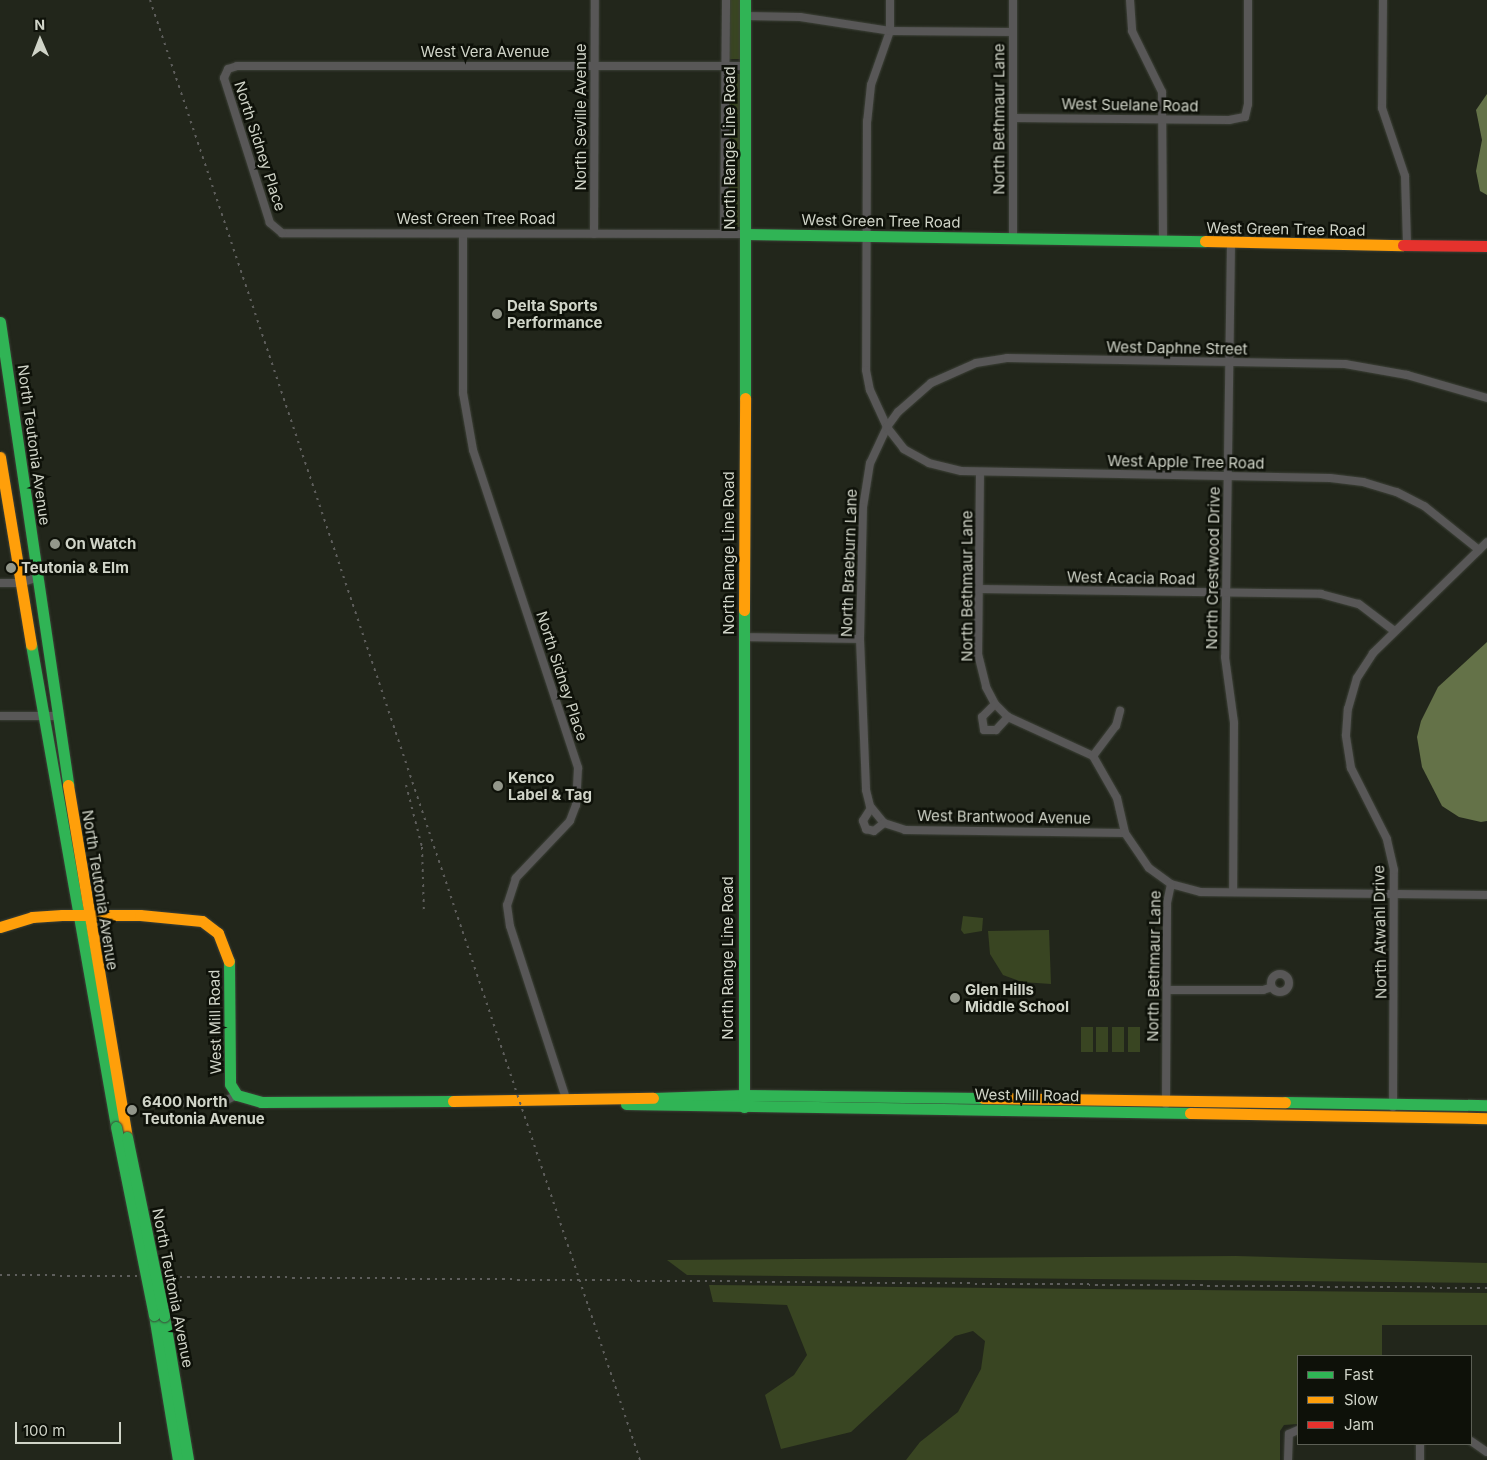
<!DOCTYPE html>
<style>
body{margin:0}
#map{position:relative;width:1487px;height:1460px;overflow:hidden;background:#22261b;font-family:Inter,sans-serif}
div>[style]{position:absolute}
.green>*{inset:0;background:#394522;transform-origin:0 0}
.water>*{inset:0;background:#647248}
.roads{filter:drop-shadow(0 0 1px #3d4138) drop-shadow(0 0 1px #3d4138)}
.street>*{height:8px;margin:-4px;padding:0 4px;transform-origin:4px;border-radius:4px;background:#585757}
.street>.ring{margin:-4px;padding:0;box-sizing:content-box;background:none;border:8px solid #585757;border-radius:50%}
.fast>*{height:11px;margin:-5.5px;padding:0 5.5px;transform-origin:5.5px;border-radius:5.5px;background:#30b455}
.slow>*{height:11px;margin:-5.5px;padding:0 5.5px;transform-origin:5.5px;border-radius:5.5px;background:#ff9f0a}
.jam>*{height:11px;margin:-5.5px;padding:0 5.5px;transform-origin:5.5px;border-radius:5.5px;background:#e5322d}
.rail>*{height:2px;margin-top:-1px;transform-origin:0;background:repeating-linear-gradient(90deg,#5e5e5c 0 2.5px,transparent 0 7.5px)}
.bridges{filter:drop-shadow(0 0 1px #3d4138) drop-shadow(0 0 1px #3d4138)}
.fast-bridge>*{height:11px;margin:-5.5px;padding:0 5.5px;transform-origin:5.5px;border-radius:5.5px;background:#30b455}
.dots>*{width:14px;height:14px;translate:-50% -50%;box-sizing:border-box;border:2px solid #0e1109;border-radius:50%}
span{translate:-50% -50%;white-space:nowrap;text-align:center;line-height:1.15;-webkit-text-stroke:5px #0e1109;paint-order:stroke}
.street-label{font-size:15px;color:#d0d4c8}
.poi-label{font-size:15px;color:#d0d4c8;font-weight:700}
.left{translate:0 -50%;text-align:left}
.legend{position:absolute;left:1297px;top:1355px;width:175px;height:90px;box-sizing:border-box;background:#0e1109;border:1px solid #5c5f55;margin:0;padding:6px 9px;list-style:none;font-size:15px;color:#d0d4c8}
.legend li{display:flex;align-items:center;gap:10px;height:25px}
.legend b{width:25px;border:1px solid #5c5f55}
.north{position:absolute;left:15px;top:15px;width:50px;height:50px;-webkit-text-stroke:4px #0e1109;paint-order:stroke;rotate:359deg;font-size:14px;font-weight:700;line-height:20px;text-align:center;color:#d0d4c8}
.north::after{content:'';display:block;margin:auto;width:18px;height:22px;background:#d0d4c8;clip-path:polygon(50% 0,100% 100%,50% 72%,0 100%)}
.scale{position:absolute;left:15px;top:1422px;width:106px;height:22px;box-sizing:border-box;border:2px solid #d0d4c8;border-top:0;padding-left:6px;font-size:15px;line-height:18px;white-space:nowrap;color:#d0d4c8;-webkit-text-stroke:4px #0e1109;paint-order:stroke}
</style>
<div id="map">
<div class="green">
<i style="left:729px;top:0;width:11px;height:59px"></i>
<i style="left:729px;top:74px;width:11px;height:153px"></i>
<i style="clip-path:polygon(963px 916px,983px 918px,982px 931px,964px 934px,961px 930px)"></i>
<i style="clip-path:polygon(1049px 930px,1051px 984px,1022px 982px,1003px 975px,990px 954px,988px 931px)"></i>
<i style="left:1081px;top:1027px;width:12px;height:25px"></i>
<i style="left:1096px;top:1027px;width:12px;height:25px"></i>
<i style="left:1112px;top:1027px;width:12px;height:25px"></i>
<i style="left:1128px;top:1027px;width:12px;height:25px"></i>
<i style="clip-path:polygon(1236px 1256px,1487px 1263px,1487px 1283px,687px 1275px,667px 1260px)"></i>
<i style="clip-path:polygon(709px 1285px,1487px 1293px,1487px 1325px,1382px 1325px,1382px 1356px,1298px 1356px,1298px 1424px,1284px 1425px,1280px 1431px,1280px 1460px,906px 1460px,920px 1442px,958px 1412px,981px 1369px,985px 1341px,973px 1331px,955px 1336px,851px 1432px,781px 1449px,765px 1395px,794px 1375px,807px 1355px,787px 1305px,713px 1302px)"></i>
</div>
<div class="water">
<i style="clip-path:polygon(1487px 94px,1487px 195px,1480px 191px,1476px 171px,1482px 140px,1476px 110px)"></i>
<i style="clip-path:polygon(1487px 642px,1487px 821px,1481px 822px,1459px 817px,1442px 806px,1422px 767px,1417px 737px,1421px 721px,1438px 687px)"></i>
</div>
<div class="roads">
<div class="street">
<i style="left:890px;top:0;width:31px;rotate:90deg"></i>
<i style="left:890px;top:31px;width:57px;rotate:109.4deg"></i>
<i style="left:871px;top:85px;width:36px;rotate:96deg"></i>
<i style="left:867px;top:121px;width:249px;rotate:90.2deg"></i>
<i style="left:866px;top:370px;width:20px;rotate:79deg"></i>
<i style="left:870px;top:390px;width:41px;rotate:65.3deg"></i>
<i style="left:887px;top:427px;width:40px;rotate:115deg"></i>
<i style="left:870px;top:463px;width:45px;rotate:99deg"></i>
<i style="left:863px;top:507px;width:132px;rotate:91.3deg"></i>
<i style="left:860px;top:639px;width:151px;rotate:87.7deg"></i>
<i style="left:866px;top:790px;width:16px;rotate:76deg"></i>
<i style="left:870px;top:806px;width:22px;rotate:51deg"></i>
<i style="left:884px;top:823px;width:22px;rotate:18deg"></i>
<i style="left:905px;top:830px;width:220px;rotate:0.8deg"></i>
<i style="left:1130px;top:0;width:31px;rotate:86deg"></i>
<i style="left:1132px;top:31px;width:68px;rotate:63.8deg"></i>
<i style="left:1162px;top:92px;width:149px;rotate:89.6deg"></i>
<i style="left:1383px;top:0;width:108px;rotate:90.5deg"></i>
<i style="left:1382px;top:108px;width:72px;rotate:71.3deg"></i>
<i style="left:1405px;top:176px;width:69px;rotate:88.3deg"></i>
<i style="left:745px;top:16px;width:55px;rotate:1deg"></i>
<i style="left:800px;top:17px;width:91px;rotate:8.8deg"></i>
<i style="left:890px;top:31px;width:123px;rotate:0.5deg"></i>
<i style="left:1014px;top:118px;width:215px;rotate:0.5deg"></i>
<i style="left:1229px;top:120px;width:16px;rotate:-11deg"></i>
<i style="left:1245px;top:117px;width:13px;rotate:-77deg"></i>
<i style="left:1248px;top:104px;width:104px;rotate:-90deg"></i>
<i style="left:463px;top:234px;width:159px;rotate:90deg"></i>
<i style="left:463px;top:393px;width:58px;rotate:80deg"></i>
<i style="left:473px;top:450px;width:335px;rotate:71.7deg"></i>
<i style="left:578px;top:768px;width:37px;rotate:93deg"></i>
<i style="left:576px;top:805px;width:17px;rotate:111deg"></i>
<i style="left:570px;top:821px;width:79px;rotate:133.5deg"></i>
<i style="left:516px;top:878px;width:28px;rotate:108deg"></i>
<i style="left:507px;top:905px;width:21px;rotate:82deg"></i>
<i style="left:510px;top:926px;width:184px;rotate:72deg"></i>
<i style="left:594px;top:234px;width:234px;rotate:-89.8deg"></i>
<i style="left:724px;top:234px;width:234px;rotate:-89.5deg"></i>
<i style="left:745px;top:234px;width:463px;rotate:-179.9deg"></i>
<i style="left:282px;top:233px;width:16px;rotate:-140deg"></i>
<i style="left:270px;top:223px;width:152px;rotate:-107.6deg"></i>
<i style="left:224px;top:78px;width:10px;rotate:-66deg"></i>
<i style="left:228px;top:69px;width:9px;rotate:-18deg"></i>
<i style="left:237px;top:66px;width:508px"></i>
<i style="left:1013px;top:238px;width:238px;rotate:-90deg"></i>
<i style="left:1231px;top:243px;width:414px;rotate:90.8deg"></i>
<i style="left:1225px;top:657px;width:67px;rotate:82.2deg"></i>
<i style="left:1234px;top:723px;width:169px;rotate:90.3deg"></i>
<i style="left:980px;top:473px;width:181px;rotate:90.6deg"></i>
<i style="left:978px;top:654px;width:34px;rotate:76deg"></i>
<i style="left:986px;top:687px;width:19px;rotate:62deg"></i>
<i style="left:995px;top:704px;width:18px;rotate:45deg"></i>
<i style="left:1008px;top:717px;width:94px;rotate:24.6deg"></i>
<i style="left:1093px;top:756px;width:48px;rotate:60.3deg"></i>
<i style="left:1117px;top:798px;width:36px;rotate:77deg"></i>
<i style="left:1125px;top:833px;width:42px;rotate:55.6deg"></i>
<i style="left:1149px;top:868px;width:27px;rotate:36deg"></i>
<i style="left:1171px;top:884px;width:31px;rotate:15deg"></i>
<i style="left:1201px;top:892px;width:286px;rotate:0.6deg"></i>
<i style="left:1479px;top:550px;width:70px;rotate:-141.3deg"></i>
<i style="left:1424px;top:506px;width:31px;rotate:-153deg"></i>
<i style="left:1396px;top:492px;width:34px;rotate:-163deg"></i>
<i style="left:1363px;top:482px;width:33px;rotate:-173deg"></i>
<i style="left:1330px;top:478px;width:369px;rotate:-178.9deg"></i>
<i style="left:961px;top:471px;width:33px;rotate:-166deg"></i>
<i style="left:929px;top:463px;width:29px;rotate:-151deg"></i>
<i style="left:904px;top:449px;width:28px;rotate:-128deg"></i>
<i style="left:887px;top:427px;width:19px;rotate:-54deg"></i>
<i style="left:898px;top:412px;width:44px;rotate:-41.3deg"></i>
<i style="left:931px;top:383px;width:49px;rotate:-24deg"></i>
<i style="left:976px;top:363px;width:31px;rotate:-9deg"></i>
<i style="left:1007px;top:358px;width:338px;rotate:1deg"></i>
<i style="left:1345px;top:364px;width:63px;rotate:10.1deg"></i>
<i style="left:1407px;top:375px;width:83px;rotate:16deg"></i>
<i style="left:0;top:583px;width:20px"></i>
<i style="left:20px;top:583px;width:19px;rotate:-18deg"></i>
<i style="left:979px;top:589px;width:342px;rotate:0.8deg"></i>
<i style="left:1321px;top:594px;width:39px;rotate:15deg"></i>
<i style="left:1359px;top:604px;width:43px;rotate:37.4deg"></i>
<i style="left:743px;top:637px;width:117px;rotate:1deg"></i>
<i style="left:995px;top:704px;width:18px;rotate:135deg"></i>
<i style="left:982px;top:717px;width:13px;rotate:81deg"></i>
<i style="left:984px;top:730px;width:12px"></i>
<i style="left:996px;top:730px;width:18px;rotate:-47deg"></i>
<i style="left:0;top:716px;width:57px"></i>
<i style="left:1093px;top:756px;width:38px;rotate:-53deg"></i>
<i style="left:1116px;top:726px;width:16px;rotate:-75deg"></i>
<i style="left:871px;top:808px;width:15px;rotate:122deg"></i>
<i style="left:863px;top:821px;width:9px;rotate:69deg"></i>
<i style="left:866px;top:829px;width:8px;rotate:14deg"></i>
<i style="left:874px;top:831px;width:13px;rotate:-39deg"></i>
<i class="ring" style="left:1271px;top:974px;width:10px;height:10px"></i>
<i style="left:1167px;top:990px;width:96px"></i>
<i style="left:1263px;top:990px;width:9px;rotate:-18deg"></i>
<i style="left:153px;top:1103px;width:70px;rotate:-0.8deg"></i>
<i style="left:223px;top:1102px;width:16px;rotate:-27deg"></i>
<i style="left:1166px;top:1104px;width:201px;rotate:-89.7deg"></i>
<i style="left:1167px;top:903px;width:19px;rotate:-78deg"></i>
<i style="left:1393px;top:1107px;width:237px;rotate:-89.8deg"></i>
<i style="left:1394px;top:870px;width:32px;rotate:-103deg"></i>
<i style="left:1387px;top:839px;width:80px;rotate:-116.9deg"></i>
<i style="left:1351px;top:768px;width:33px;rotate:-99deg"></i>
<i style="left:1346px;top:735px;width:26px;rotate:-86deg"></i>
<i style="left:1348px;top:709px;width:32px;rotate:-74deg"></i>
<i style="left:1357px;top:678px;width:30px;rotate:-57deg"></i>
<i style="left:1373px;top:653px;width:159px;rotate:-44.2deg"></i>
<i style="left:1471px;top:1441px;width:19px;rotate:35deg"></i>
<i style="left:1288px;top:1460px;width:26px;rotate:-88deg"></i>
<i style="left:1289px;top:1434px;width:10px;rotate:-24deg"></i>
<i style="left:1420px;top:1460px;width:16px;rotate:-90deg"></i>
</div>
<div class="fast">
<i style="left:745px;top:234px;width:460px;rotate:0.9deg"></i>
<i style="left:0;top:322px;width:468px;rotate:81.6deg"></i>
<i style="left:745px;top:398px;width:398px;rotate:-90deg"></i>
<i style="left:31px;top:644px;width:490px;rotate:80deg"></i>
<i style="left:229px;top:961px;width:123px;rotate:89.5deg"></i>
<i style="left:230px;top:1084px;width:13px;rotate:58deg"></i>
<i style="left:237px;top:1095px;width:25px;rotate:16deg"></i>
<i style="left:261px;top:1102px;width:192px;rotate:-0.3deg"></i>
<i style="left:653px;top:1098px;width:90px;rotate:-1.9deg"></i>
<i style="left:743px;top:1095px;width:240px;rotate:0.7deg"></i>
<i style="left:1285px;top:1102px;width:202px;rotate:0.9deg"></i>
<i style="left:626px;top:1104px;width:564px;rotate:0.91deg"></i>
<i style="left:744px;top:1107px;width:497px;rotate:-90deg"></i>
<i style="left:154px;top:1315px;width:147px;rotate:80.6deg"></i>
<i style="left:164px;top:1316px;width:146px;rotate:80.5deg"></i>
</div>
<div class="slow">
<i style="left:1205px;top:241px;width:198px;rotate:1.2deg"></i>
<i style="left:0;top:457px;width:190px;rotate:80.6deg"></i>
<i style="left:744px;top:610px;width:212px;rotate:-89.7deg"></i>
<i style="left:68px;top:785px;width:357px;rotate:80.5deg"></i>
<i style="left:0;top:927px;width:34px;rotate:-17deg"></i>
<i style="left:32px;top:917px;width:30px;rotate:-4deg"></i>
<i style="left:62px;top:915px;width:78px"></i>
<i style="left:140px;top:915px;width:62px;rotate:5.5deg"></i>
<i style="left:202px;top:921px;width:20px;rotate:37deg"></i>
<i style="left:218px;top:933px;width:30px;rotate:69deg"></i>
<i style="left:983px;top:1098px;width:302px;rotate:0.8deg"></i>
<i style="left:453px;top:1101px;width:200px;rotate:-0.9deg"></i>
<i style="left:1190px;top:1113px;width:297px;rotate:1deg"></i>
</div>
<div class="jam">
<i style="left:1403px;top:245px;width:84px;rotate:0.7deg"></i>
</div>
</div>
<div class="rail">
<i style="left:150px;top:0;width:1540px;rotate:71.45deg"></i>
<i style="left:406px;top:785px;width:64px;rotate:75.5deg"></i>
<i style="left:422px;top:847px;width:66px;rotate:88.3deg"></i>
<i style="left:0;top:1275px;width:1487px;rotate:0.5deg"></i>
</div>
<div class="bridges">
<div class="fast-bridge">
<i style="left:116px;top:1127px;width:192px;rotate:78.6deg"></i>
<i style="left:127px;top:1137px;width:183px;rotate:78.3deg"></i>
</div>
</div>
<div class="dots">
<i style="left:497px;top:314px;background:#93978b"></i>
<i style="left:55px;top:544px;background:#93978b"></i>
<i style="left:11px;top:568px;background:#93978b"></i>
<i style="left:498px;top:786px;background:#93978b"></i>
<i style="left:955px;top:998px;background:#93978b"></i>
<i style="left:132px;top:1110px;background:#93978b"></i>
</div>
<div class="street-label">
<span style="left:485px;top:52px">West Vera Avenue</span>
<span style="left:1130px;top:105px;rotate:1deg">West Suelane Road</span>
<span style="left:581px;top:117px;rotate:-90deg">North Seville Avenue</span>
<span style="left:999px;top:119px;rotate:-90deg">North Bethmaur Lane</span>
<span style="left:260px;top:146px;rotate:72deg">North Sidney Place</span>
<span style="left:730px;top:148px;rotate:-90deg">North Range Line Road</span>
<span style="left:476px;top:219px">West Green Tree Road</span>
<span style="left:881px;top:221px;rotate:1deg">West Green Tree Road</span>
<span style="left:1286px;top:229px;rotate:1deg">West Green Tree Road</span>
<span style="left:1177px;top:348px;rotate:1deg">West Daphne Street</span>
<span style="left:34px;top:445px;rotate:82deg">North Teutonia Avenue</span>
<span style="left:1186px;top:462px;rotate:1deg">West Apple Tree Road</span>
<span style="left:729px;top:553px;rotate:-90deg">North Range Line Road</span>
<span style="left:849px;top:563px;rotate:-88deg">North Braeburn Lane</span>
<span style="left:1213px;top:568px;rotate:-89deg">North Crestwood Drive</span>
<span style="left:1131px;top:578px;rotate:1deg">West Acacia Road</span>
<span style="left:967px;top:586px;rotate:-90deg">North Bethmaur Lane</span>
<span style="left:562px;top:676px;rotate:72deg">North Sidney Place</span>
<span style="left:1004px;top:817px;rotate:1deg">West Brantwood Avenue</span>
<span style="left:100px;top:890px;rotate:81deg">North Teutonia Avenue</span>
<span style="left:1380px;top:932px;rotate:-91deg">North Atwahl Drive</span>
<span style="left:728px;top:958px;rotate:-90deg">North Range Line Road</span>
<span style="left:1154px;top:966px;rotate:-89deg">North Bethmaur Lane</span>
<span style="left:215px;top:1022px;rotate:-91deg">West Mill Road</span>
<span style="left:1027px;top:1095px;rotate:1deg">West Mill Road</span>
<span style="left:173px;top:1288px;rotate:79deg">North Teutonia Avenue</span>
</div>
<div class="poi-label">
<span class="left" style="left:507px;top:314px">Delta Sports<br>Performance</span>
<span class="left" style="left:65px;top:544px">On Watch</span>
<span class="left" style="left:21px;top:568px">Teutonia &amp; Elm</span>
<span class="left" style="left:508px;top:786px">Kenco<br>Label &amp; Tag</span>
<span class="left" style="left:965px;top:998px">Glen Hills<br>Middle School</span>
<span class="left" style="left:142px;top:1110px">6400 North<br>Teutonia Avenue</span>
</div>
<ul class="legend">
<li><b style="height:6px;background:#30b455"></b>Fast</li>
<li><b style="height:6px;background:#ff9f0a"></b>Slow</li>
<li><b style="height:6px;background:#e5322d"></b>Jam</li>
</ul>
<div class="north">N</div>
<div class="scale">100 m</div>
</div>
